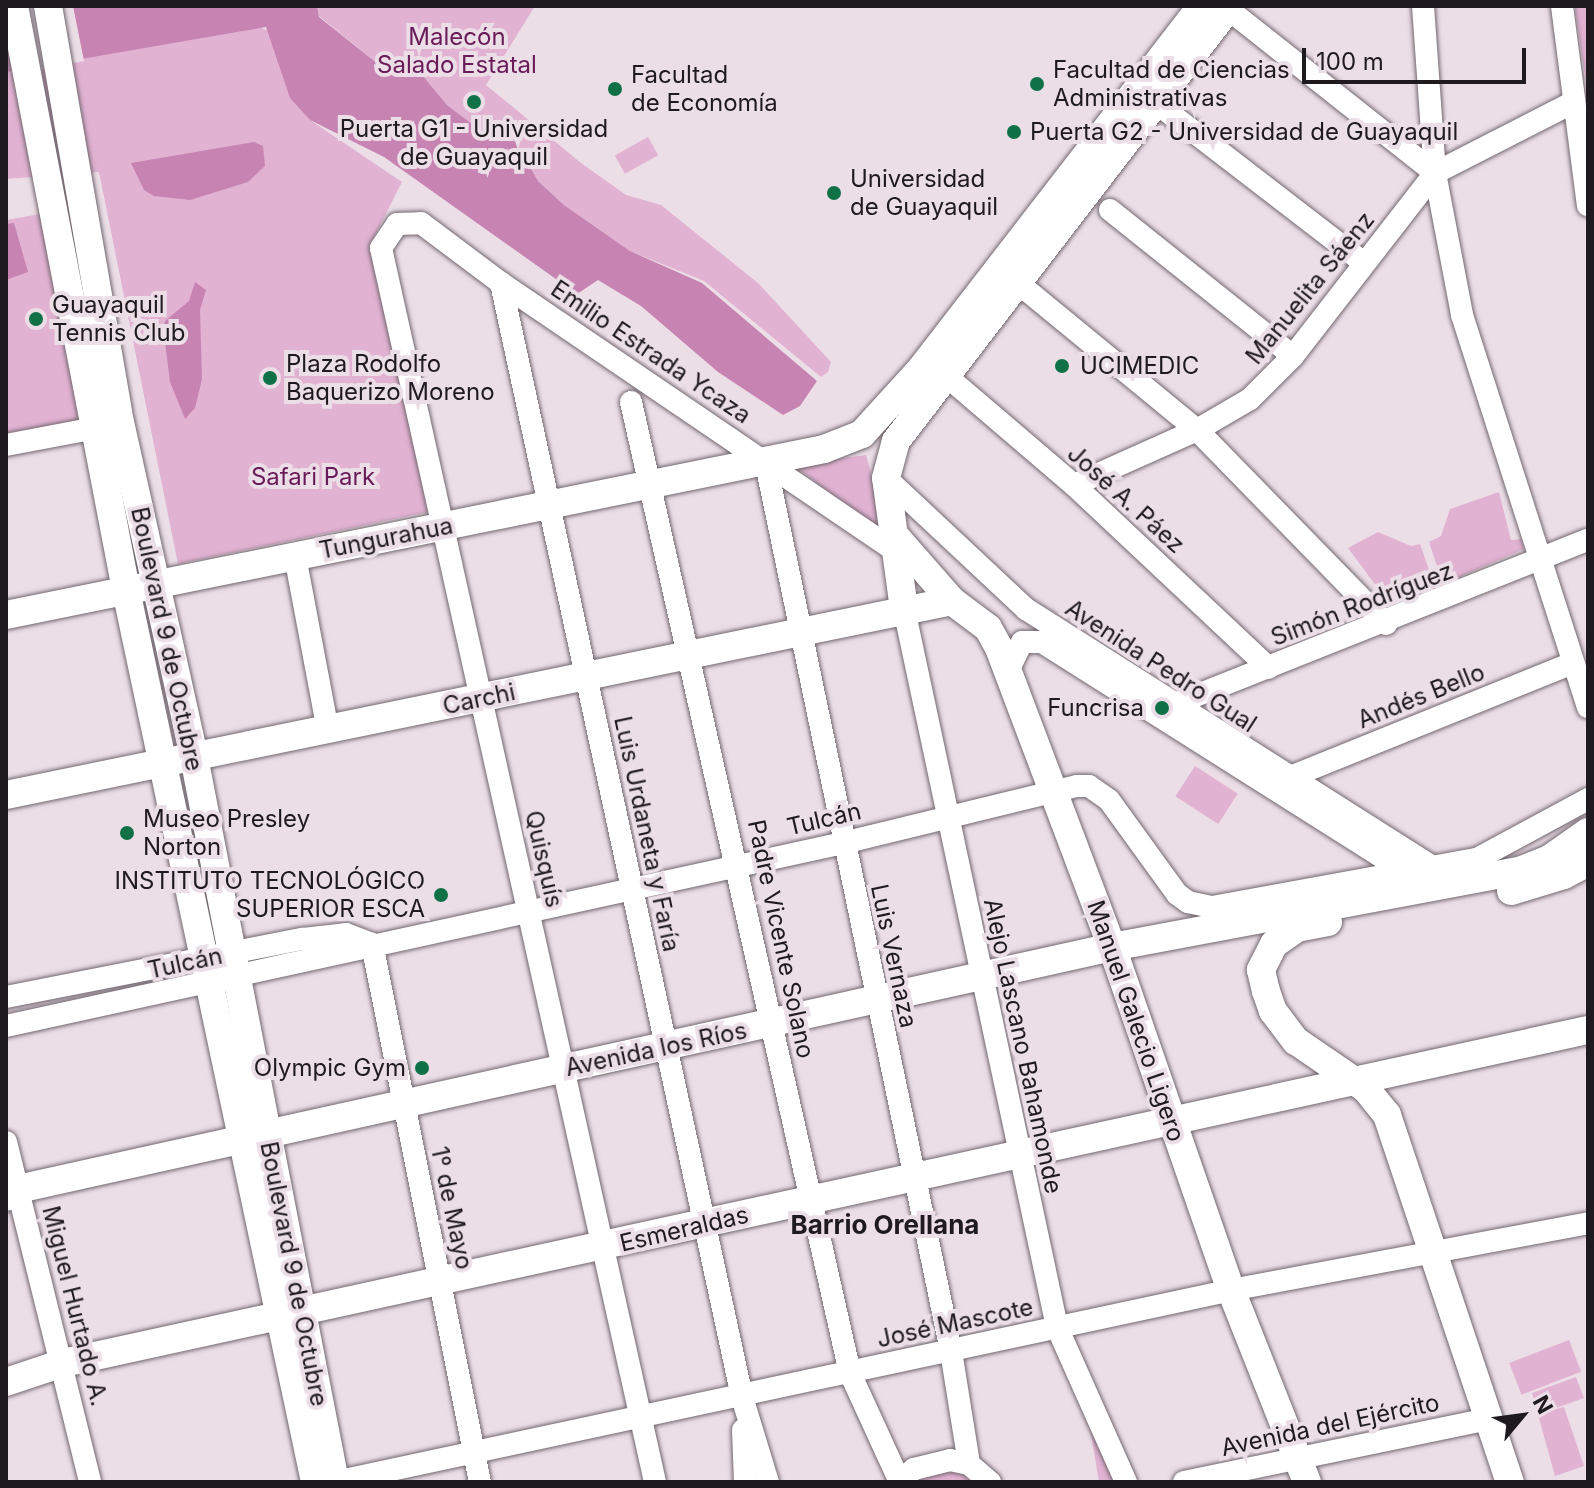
<!DOCTYPE html>
<meta charset="utf-8">
<style>
body{margin:0}
#map{position:relative;width:1594px;height:1488px;overflow:hidden;background:#ecdee7;font-family:Inter,sans-serif}
div>[style]{position:absolute}
.green>*{inset:0;background:#e2b2d3;transform-origin:0 0}
.water>*{inset:0;background:#c784b3}
.pier>*{inset:0;background:#ecdee7}
.roads{filter:drop-shadow(0 0 2px #73686f) drop-shadow(0 0 2px #73686f)}
.minor>*{height:22px;margin:-11px;padding:0 11px;transform-origin:11px;border-radius:11px;background:#fff}
.major>*{height:28px;margin:-14px;padding:0 14px;transform-origin:14px;border-radius:14px;background:#fff}
.dots>*{width:22px;height:22px;translate:-50% -50%;box-sizing:border-box;border:4px solid #ecdee7;border-radius:50%}
span{translate:-50% -50%;white-space:nowrap;text-align:center;line-height:1.15;-webkit-text-stroke:8px #ecdee7;paint-order:stroke}
.park-label{font-size:24px;color:#691a58}
.poi-label{font-size:24px;color:#1f1a1d}
.left{translate:0 -50%;text-align:left}
.right{translate:-100% -50%;text-align:right}
.street-label{font-size:24px;color:#1f1a1d}
.neighbourhood-label{font-size:26px;color:#1f1a1d;font-weight:700}
.frame{position:absolute;inset:0;border:8px solid #1f1a1d;pointer-events:none}
.north{position:absolute;left:1482px;top:1376px;width:80px;height:80px;-webkit-text-stroke:6px #ecdee7;paint-order:stroke;rotate:61deg;font-size:22px;font-weight:700;line-height:32px;text-align:center;color:#1f1a1d}
.north::after{content:'';display:block;margin:auto;width:28px;height:36px;background:#1f1a1d;clip-path:polygon(50% 0,100% 100%,50% 72%,0 100%)}
.scale{position:absolute;left:1302px;top:48px;width:224px;height:36px;box-sizing:border-box;border:4px solid #1f1a1d;border-top:0;padding-left:10px;font-size:24px;line-height:28px;white-space:nowrap;color:#1f1a1d;-webkit-text-stroke:6px #ecdee7;paint-order:stroke}
</style>
<div id="map">
<div class="green">
<i style="clip-path:polygon(317px 6px,535px 6px,486px 85px,581px 163px,626px 195px,661px 205px,758px 283px,831px 362px,828px 372px,821px 377px,704px 281px,630px 251px,564px 205px,538px 181px,514px 139px,480px 130px,447px 105px,423px 76px,388px 72px,319px 16px)"></i>
<i style="clip-path:polygon(1575px 6px,1588px 6px,1588px 98px,1587px 89px)"></i>
<i style="clip-path:polygon(256px 26px,272px 32px,291px 98px,310px 120px,402px 182px,370px 245px,428px 512px,178px 564px,99px 172px,6px 179px,6px 71px)"></i>
<i style="left:648px;top:137px;width:21px;height:38px;rotate:61deg"></i>
<i style="clip-path:polygon(46px 213px,86px 419px,6px 433px,6px 220px)"></i>
<i style="clip-path:polygon(866px 455px,889px 540px,794px 465px)"></i>
<i style="clip-path:polygon(1499px 492px,1511px 540px,1521px 539px,1524px 549px,1443px 584px,1429px 542px,1441px 536px,1450px 509px)"></i>
<i style="clip-path:polygon(1378px 532px,1411px 546px,1420px 544px,1435px 587px,1391px 606px,1348px 548px)"></i>
<i style="left:1195px;top:766px;width:51px;height:36px;rotate:33deg"></i>
<i style="left:1569px;top:1340px;width:34px;height:64px;rotate:69deg"></i>
<i style="clip-path:polygon(1576px 1377px,1584px 1398px,1545px 1412px,1564px 1407px,1584px 1466px,1555px 1476px,1532px 1393px)"></i>
<i style="clip-path:polygon(1087px 1409px,1117px 1482px,1099px 1482px)"></i>
<i style="clip-path:polygon(944px 1470px,961px 1473px,978px 1482px,910px 1482px)"></i>
</div>
<div class="water">
<i style="clip-path:polygon(6px 6px,317px 6px,319px 17px,388px 72px,423px 76px,447px 105px,480px 130px,514px 139px,538px 181px,564px 205px,630px 251px,702px 283px,817px 381px,800px 406px,783px 415px,718px 372px,641px 306px,598px 280px,577px 294px,384px 157px,310px 120px,290px 98px,266px 27px,6px 72px)"></i>
<i style="clip-path:polygon(254px 142px,263px 146px,265px 166px,248px 182px,190px 200px,154px 196px,144px 190px,131px 163px)"></i>
<i style="clip-path:polygon(14px 223px,28px 272px,6px 280px,6px 224px)"></i>
<i style="clip-path:polygon(195px 282px,206px 290px,200px 310px,202px 379px,195px 408px,185px 419px,170px 382px,164px 334px,165px 321px,189px 301px)"></i>
</div>
<div class="pier">
<i style="clip-path:polygon(6px 6px,73px 6px,84px 61px,13px 75px)"></i>
</div>
<div class="roads">
<div class="minor">
<i style="left:1423px;top:6px;width:167px;rotate:85.9deg"></i>
<i style="left:1435px;top:173px;width:145px;rotate:79.2deg"></i>
<i style="left:1462px;top:315px;width:412px;rotate:72.2deg"></i>
<i style="left:1562px;top:6px;width:201px;rotate:82.6deg"></i>
<i style="left:1228px;top:9px;width:264px;rotate:38.4deg"></i>
<i style="left:1155px;top:102px;width:262px;rotate:37.6deg"></i>
<i style="left:1110px;top:210px;width:234px;rotate:38.6deg"></i>
<i style="left:501px;top:283px;width:1140px;rotate:77.79deg"></i>
<i style="left:742px;top:1397px;width:89px;rotate:73deg"></i>
<i style="left:1018px;top:283px;width:232px;rotate:39.4deg"></i>
<i style="left:1197px;top:430px;width:271px;rotate:45.7deg"></i>
<i style="left:944px;top:374px;width:171px;rotate:40.5deg"></i>
<i style="left:1074px;top:485px;width:267px;rotate:43.2deg"></i>
<i style="left:631px;top:402px;width:995px;rotate:77.29deg"></i>
<i style="left:850px;top:1373px;width:118px;rotate:65.4deg"></i>
<i style="left:6px;top:445px;width:92px;rotate:-10.7deg"></i>
<i style="left:765px;top:459px;width:911px;rotate:78.22deg"></i>
<i style="left:951px;top:1351px;width:114px;rotate:80.9deg"></i>
<i style="left:886px;top:478px;width:192px;rotate:43.1deg"></i>
<i style="left:1026px;top:609px;width:481px;rotate:32.4deg"></i>
<i style="left:1074px;top:485px;width:135px;rotate:-24.1deg"></i>
<i style="left:1197px;top:430px;width:61px;rotate:-30.3deg"></i>
<i style="left:1250px;top:399px;width:61px;rotate:-45deg"></i>
<i style="left:1293px;top:356px;width:232px;rotate:-52.2deg"></i>
<i style="left:1435px;top:173px;width:154px;rotate:-27.1deg"></i>
<i style="left:295px;top:556px;width:177px;rotate:79.3deg"></i>
<i style="left:904px;top:609px;width:734px;rotate:77.97deg"></i>
<i style="left:1057px;top:1327px;width:170px;rotate:66deg"></i>
<i style="left:1008px;top:671px;width:32px;rotate:-64deg"></i>
<i style="left:1022px;top:642px;width:20px"></i>
<i style="left:1042px;top:642px;width:428px;rotate:32.3deg"></i>
<i style="left:1165px;top:708px;width:455px;rotate:-21.7deg"></i>
<i style="left:1288px;top:778px;width:307px;rotate:-22deg"></i>
<i style="left:372px;top:944px;width:549px;rotate:78.65deg"></i>
<i style="left:6px;top:997px;width:303px;rotate:-11.1deg"></i>
<i style="left:303px;top:939px;width:43px;rotate:-6.6deg"></i>
<i style="left:346px;top:934px;width:28px;rotate:21deg"></i>
<i style="left:6px;top:1026px;width:857px;rotate:-12.33deg"></i>
<i style="left:843px;top:843px;width:241px;rotate:-13.7deg"></i>
<i style="left:1077px;top:786px;width:12px"></i>
<i style="left:1089px;top:786px;width:24px;rotate:35deg"></i>
<i style="left:1109px;top:800px;width:116px;rotate:54.1deg"></i>
<i style="left:1177px;top:894px;width:14px;rotate:36deg"></i>
<i style="left:1188px;top:902px;width:25px;rotate:12deg"></i>
<i style="left:1212px;top:907px;width:269px;rotate:-10.3deg"></i>
<i style="left:1477px;top:859px;width:126px;rotate:-28.4deg"></i>
<i style="left:6px;top:1142px;width:350px;rotate:76.1deg"></i>
<i style="left:743px;top:1430px;width:52px;rotate:87.8deg"></i>
<i style="left:335px;top:1482px;width:916px;rotate:-12.09deg"></i>
<i style="left:1231px;top:1290px;width:363px;rotate:-10.6deg"></i>
<i style="left:655px;top:1482px;width:1264px;rotate:-102.52deg"></i>
<i style="left:381px;top:248px;width:29px;rotate:-56deg"></i>
<i style="left:397px;top:224px;width:24px;rotate:-2deg"></i>
<i style="left:421px;top:223px;width:100px;rotate:36.9deg"></i>
<i style="left:501px;top:283px;width:480px;rotate:34.2deg"></i>
<i style="left:898px;top:1482px;width:21px;rotate:-39deg"></i>
<i style="left:914px;top:1469px;width:37px;rotate:-14deg"></i>
<i style="left:950px;top:1460px;width:19px;rotate:12deg"></i>
<i style="left:969px;top:1464px;width:28px;rotate:41deg"></i>
<i style="left:1184px;top:1482px;width:309px;rotate:-11.7deg"></i>
</div>
<div class="major">
<i style="left:14px;top:6px;width:600px;rotate:79.14deg"></i>
<i style="left:127px;top:595px;width:907px;rotate:78.03deg"></i>
<i style="left:48px;top:6px;width:422px;rotate:80.2deg"></i>
<i style="left:120px;top:422px;width:343px;rotate:77.5deg"></i>
<i style="left:194px;top:757px;width:739px;rotate:78.99deg"></i>
<i style="left:896px;top:537px;width:85px;rotate:48.8deg"></i>
<i style="left:952px;top:601px;width:45px;rotate:36.9deg"></i>
<i style="left:988px;top:628px;width:23px;rotate:61deg"></i>
<i style="left:999px;top:648px;width:320px;rotate:69.3deg"></i>
<i style="left:1112px;top:947px;width:363px;rotate:70.9deg"></i>
<i style="left:1231px;top:1290px;width:206px;rotate:68.4deg"></i>
<i style="left:904px;top:609px;width:132px;rotate:-97.8deg"></i>
<i style="left:886px;top:478px;width:38px;rotate:-75deg"></i>
<i style="left:896px;top:441px;width:548px;rotate:-52.48deg"></i>
<i style="left:6px;top:615px;width:835px;rotate:-11.47deg"></i>
<i style="left:824px;top:449px;width:41px;rotate:-21.5deg"></i>
<i style="left:862px;top:434px;width:88px;rotate:-47.8deg"></i>
<i style="left:921px;top:369px;width:459px;rotate:-52.3deg"></i>
<i style="left:6px;top:795px;width:966px;rotate:-11.59deg"></i>
<i style="left:1511px;top:891px;width:55px;rotate:-16.8deg"></i>
<i style="left:1564px;top:875px;width:27px;rotate:-28deg"></i>
<i style="left:1328px;top:922px;width:32px;rotate:169deg"></i>
<i style="left:1297px;top:928px;width:28px;rotate:145deg"></i>
<i style="left:1274px;top:944px;width:29px;rotate:117deg"></i>
<i style="left:1261px;top:970px;width:22px;rotate:77deg"></i>
<i style="left:1266px;top:991px;width:21px;rotate:71deg"></i>
<i style="left:1273px;top:1011px;width:38px;rotate:53deg"></i>
<i style="left:1296px;top:1041px;width:85px;rotate:34.4deg"></i>
<i style="left:1366px;top:1089px;width:33px;rotate:51deg"></i>
<i style="left:1387px;top:1115px;width:387px;rotate:71.5deg"></i>
<i style="left:6px;top:1197px;width:14px;rotate:-34deg"></i>
<i style="left:18px;top:1189px;width:1120px;rotate:-12.47deg"></i>
<i style="left:1112px;top:947px;width:417px;rotate:-10.6deg"></i>
<i style="left:1522px;top:870px;width:31px;rotate:-22deg"></i>
<i style="left:1551px;top:858px;width:45px;rotate:-35.1deg"></i>
<i style="left:6px;top:1382px;width:60px;rotate:-18.4deg"></i>
<i style="left:63px;top:1363px;width:1561px;rotate:-12.32deg"></i>
</div>
</div>
<div class="dots">
<i style="left:1037px;top:84px;background:#107147"></i>
<i style="left:615px;top:89px;background:#107147"></i>
<i style="left:474px;top:102px;background:#107147"></i>
<i style="left:1014px;top:132px;background:#107147"></i>
<i style="left:834px;top:193px;background:#107147"></i>
<i style="left:36px;top:319px;background:#107147"></i>
<i style="left:1062px;top:366px;background:#107147"></i>
<i style="left:270px;top:378px;background:#107147"></i>
<i style="left:1162px;top:708px;background:#107147"></i>
<i style="left:127px;top:833px;background:#107147"></i>
<i style="left:441px;top:895px;background:#107147"></i>
<i style="left:422px;top:1068px;background:#107147"></i>
</div>
<div class="park-label">
<span style="left:457px;top:51px">Malecón<br>Salado Estatal</span>
<span style="left:313px;top:477px">Safari Park</span>
</div>
<div class="poi-label">
<span class="left" style="left:1053px;top:84px">Facultad de Ciencias<br>Administrativas</span>
<span class="left" style="left:631px;top:89px">Facultad<br>de Economía</span>
<span style="left:474px;top:143px">Puerta G1 - Universidad<br>de Guayaquil</span>
<span class="left" style="left:1030px;top:132px">Puerta G2 - Universidad de Guayaquil</span>
<span class="left" style="left:850px;top:193px">Universidad<br>de Guayaquil</span>
<span class="left" style="left:52px;top:319px">Guayaquil<br>Tennis Club</span>
<span class="left" style="left:286px;top:378px">Plaza Rodolfo<br>Baquerizo Moreno</span>
<span class="left" style="left:1080px;top:366px">UCIMEDIC</span>
<span class="right" style="left:1144px;top:708px">Funcrisa</span>
<span class="left" style="left:143px;top:833px">Museo Presley<br>Norton</span>
<span class="right" style="left:425px;top:895px">INSTITUTO TECNOLÓGICO<br>SUPERIOR ESCA</span>
<span class="right" style="left:406px;top:1068px">Olympic Gym</span>
</div>
<div class="street-label">
<span style="left:1310px;top:288px;rotate:-51deg">Manuelita Sáenz</span>
<span style="left:651px;top:352px;rotate:34deg">Emilio Estrada Ycaza</span>
<span style="left:1126px;top:499px;rotate:42deg">José A. Páez</span>
<span style="left:386px;top:538px;rotate:-11deg">Tungurahua</span>
<span style="left:1362px;top:604px;rotate:-21deg">Simón Rodríguez</span>
<span style="left:167px;top:639px;rotate:78deg">Boulevard 9 de Octubre</span>
<span style="left:1161px;top:666px;rotate:33deg">Avenida Pedro Gual</span>
<span style="left:1421px;top:696px;rotate:-22deg">Andés Bello</span>
<span style="left:479px;top:699px;rotate:-12deg">Carchi</span>
<span style="left:824px;top:819px;rotate:-13deg">Tulcán</span>
<span style="left:647px;top:834px;rotate:78deg">Luis Urdaneta y Faría</span>
<span style="left:544px;top:859px;rotate:77deg">Quisquís</span>
<span style="left:781px;top:939px;rotate:78deg">Padre Vicente Solano</span>
<span style="left:894px;top:956px;rotate:78deg">Luis Vernaza</span>
<span style="left:185px;top:963px;rotate:-12deg">Tulcán</span>
<span style="left:1136px;top:1021px;rotate:71deg">Manuel Galecio Ligero</span>
<span style="left:1023px;top:1046px;rotate:78deg">Alejo Lascano Bahamonde</span>
<span style="left:656px;top:1049px;rotate:-12deg">Avenida los Ríos</span>
<span style="left:452px;top:1208px;rotate:78deg">1º de Mayo</span>
<span style="left:684px;top:1229px;rotate:-13deg">Esmeraldas</span>
<span style="left:294px;top:1274px;rotate:79deg">Boulevard 9 de Octubre</span>
<span style="left:75px;top:1306px;rotate:76deg">Miguel Hurtado A.</span>
<span style="left:955px;top:1323px;rotate:-12deg">José Mascote</span>
<span style="left:1330px;top:1425px;rotate:-12deg">Avenida del Ejército</span>
</div>
<div class="neighbourhood-label">
<span style="left:885px;top:1225px">Barrio Orellana</span>
</div>
<div class="frame"></div>
<div class="north">N</div>
<div class="scale">100 m</div>
</div>
